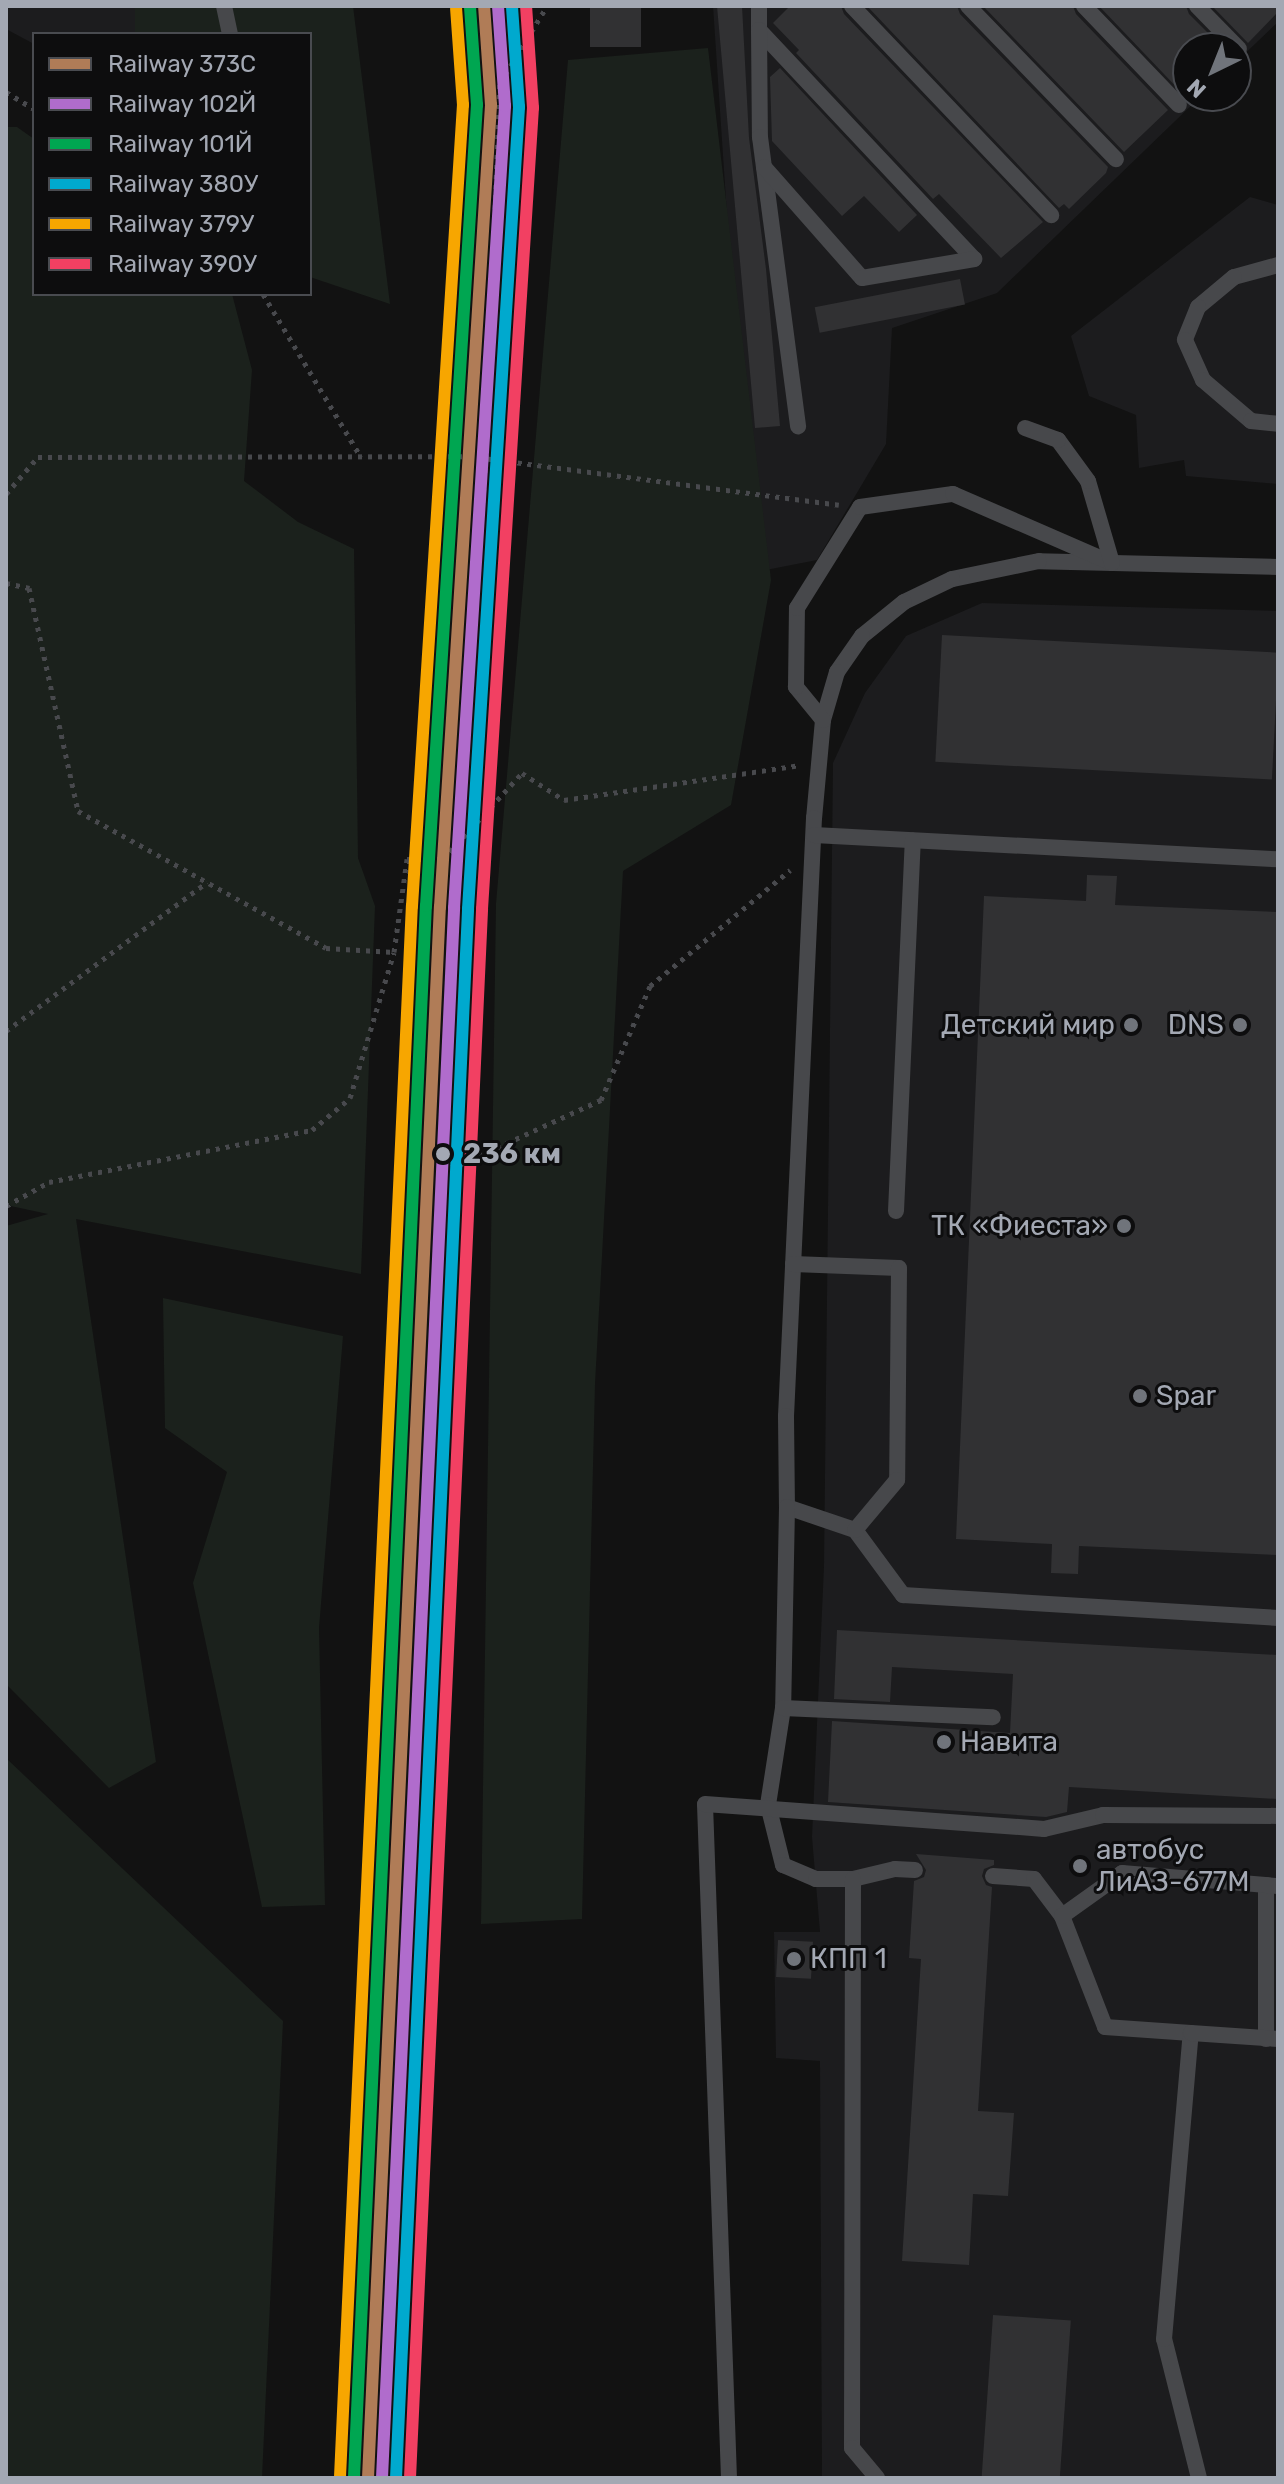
<!DOCTYPE html>
<meta charset="utf-8">
<style>
body{margin:0}
#map{position:relative;width:1284px;height:2484px;overflow:hidden;background:#121212;font-family:Rubik,sans-serif}
div>[style]{position:absolute}
.built>*{inset:0;background:#1c1c1e}
.green>*{inset:0;background:#1b211c}
.building>*{inset:0;background:#313133;transform-origin:0 0}
.path>*{height:5px;margin-top:-2.5px;transform-origin:0;background:repeating-linear-gradient(90deg,#48494d 0 4px,transparent 0 10px)}
.lane>*{height:16px;margin:-8px;padding:0 8px;transform-origin:8px;border-radius:8px;background:#47484b}
.rail-1>*{height:12px;margin:-6px;padding:0 6px;transform-origin:6px;border-radius:6px;background:#b07c57}
.rail-2>*{height:12px;margin:-6px;padding:0 6px;transform-origin:6px;border-radius:6px;background:#b06ccc}
.rail-3>*{height:12px;margin:-6px;padding:0 6px;transform-origin:6px;border-radius:6px;background:#00a651}
.rail-4>*{height:12px;margin:-6px;padding:0 6px;transform-origin:6px;border-radius:6px;background:#00a9ce}
.rail-5>*{height:12px;margin:-6px;padding:0 6px;transform-origin:6px;border-radius:6px;background:#f7a600}
.rail-6>*{height:12px;margin:-6px;padding:0 6px;transform-origin:6px;border-radius:6px;background:#f24062}
.dots>*{width:22px;height:22px;translate:-50% -50%;box-sizing:border-box;border:4px solid #0d0d0e;border-radius:50%}
span{translate:-50% -50%;white-space:nowrap;text-align:center;line-height:1.15;-webkit-text-stroke:6px #0d0d0e;paint-order:stroke}
.poi-label{font-size:28px;color:#a3a8b3}
.right{translate:-100% -50%;text-align:right}
.left{translate:0 -50%;text-align:left}
.stop-label{font-size:28px;color:#a3a8b3;font-weight:700}
.frame{position:absolute;inset:0;border:8px solid #a3a8b3;pointer-events:none}
.legend{position:absolute;left:32px;top:32px;width:280px;height:264px;box-sizing:border-box;background:#0d0d0e;border:2px solid #494b50;margin:0;padding:10px 14px;list-style:none;font-size:24px;color:#a3a8b3}
.legend li{display:flex;align-items:center;gap:16px;height:40px}
.legend b{width:40px;border:2px solid #494b50}
.north{position:absolute;left:1172px;top:32px;width:80px;height:80px;box-sizing:border-box;background:#0d0d0e;border:2px solid #494b50;border-radius:50%;rotate:223deg;font-size:22px;font-weight:700;line-height:32px;text-align:center;color:#a3a8b3}
.north::after{content:'';display:block;margin:auto;width:28px;height:36px;background:#70747b;clip-path:polygon(50% 0,100% 100%,50% 72%,0 100%)}
</style>
<div id="map">
<div class="built">
<i style="clip-path:polygon(6px 6px,154px 6px,157px 34px,34px 34px,34px 44px,6px 29px)"></i>
<i style="clip-path:polygon(713px 6px,1278px 6px,1278px 22px,1236px 62px,1236px 48px,1188px 48px,1188px 96px,1201px 96px,997px 293px,892px 328px,886px 444px,817px 560px,751px 573px)"></i>
<i style="clip-path:polygon(1250px 197px,1278px 205px,1278px 484px,1186px 476px,1184px 460px,1139px 468px,1136px 415px,1089px 396px,1071px 336px)"></i>
<i style="clip-path:polygon(982px 603px,1278px 611px,1278px 2478px,822px 2478px,820px 2061px,776px 2058px,774px 1932px,820px 1932px,812px 1837px,824px 1566px,833px 763px,865px 693px,906px 636px)"></i>
</div>
<div class="green">
<i style="clip-path:polygon(135px 6px,353px 6px,390px 304px,310px 277px,310px 34px,135px 34px)"></i>
<i style="clip-path:polygon(708px 48px,771px 580px,731px 805px,623px 871px,595px 1384px,582px 1919px,481px 1924px,496px 904px,568px 60px)"></i>
<i style="clip-path:polygon(6px 127px,17px 127px,34px 139px,34px 294px,232px 294px,252px 370px,244px 481px,298px 522px,354px 549px,358px 858px,375px 906px,361px 1274px,76px 1219px,156px 1762px,109px 1788px,6px 1684px,6px 1226px,48px 1214px,6px 1205px)"></i>
<i style="clip-path:polygon(163px 1298px,343px 1336px,319px 1628px,325px 1905px,262px 1907px,193px 1583px,227px 1472px,165px 1428px)"></i>
<i style="clip-path:polygon(6px 1758px,283px 2021px,262px 2478px,6px 2478px)"></i>
</div>
<div class="building">
<i style="left:590px;top:6px;width:51px;height:41px"></i>
<i style="clip-path:polygon(717px 6px,742px 6px,749px 138px,766px 269px,780px 426px,755px 428px)"></i>
<i style="clip-path:polygon(790px 6px,841px 6px,844px 14px,1043px 222px,1001px 258px,939px 194px,933px 199px,796px 53px,799px 50px,773px 23px)"></i>
<i style="clip-path:polygon(867px 6px,957px 6px,960px 14px,1108px 167px,1106px 173px,1069px 209px,1064px 204px,1059px 208px)"></i>
<i style="clip-path:polygon(983px 6px,1073px 6px,1076px 14px,1168px 110px,1124px 152px)"></i>
<i style="clip-path:polygon(1099px 6px,1186px 6px,1189px 14px,1223px 48px,1188px 48px,1188px 91px,1184px 95px)"></i>
<i style="clip-path:polygon(1212px 6px,1278px 6px,1278px 12px,1248px 43px)"></i>
<i style="clip-path:polygon(780px 68px,917px 215px,899px 232px,864px 196px,842px 216px,772px 141px,770px 77px)"></i>
<i style="left:960px;top:279px;width:26px;height:148px;rotate:79deg"></i>
<i style="left:942px;top:635px;width:337px;height:127px;rotate:3deg"></i>
<i style="clip-path:polygon(1087px 875px,1117px 876px,1115px 905px,1278px 912px,1278px 1555px,1079px 1546px,1078px 1574px,1051px 1573px,1052px 1544px,956px 1539px,984px 896px,1086px 901px)"></i>
<i style="clip-path:polygon(837px 1630px,1278px 1655px,1278px 1799px,1069px 1787px,1067px 1812px,1046px 1817px,828px 1802px,832px 1721px,1010px 1733px,1013px 1674px,892px 1667px,890px 1702px,834px 1699px)"></i>
<i style="clip-path:polygon(916px 1854px,994px 1860px,994px 1865px,984px 1869px,982px 1876px,986px 1885px,992px 1887px,978px 2111px,1014px 2113px,1008px 2196px,973px 2194px,969px 2265px,902px 2261px,921px 1959px,909px 1958px,914px 1881px,924px 1877px,926px 1870px)"></i>
<i style="left:778px;top:1940px;width:35px;height:37px;rotate:3deg"></i>
<i style="left:993px;top:2315px;width:78px;height:163px;rotate:4deg"></i>
</div>
<div class="path">
<i style="left:6px;top:92px;width:33px;rotate:31deg"></i>
<i style="left:263px;top:294px;width:190px;rotate:59deg"></i>
<i style="left:6px;top:494px;width:49px;rotate:-49.1deg"></i>
<i style="left:38px;top:457px;width:430px;rotate:-0.1deg"></i>
<i style="left:468px;top:456px;width:374px;rotate:7.5deg"></i>
<i style="left:6px;top:583px;width:24px;rotate:12deg"></i>
<i style="left:29px;top:588px;width:228px;rotate:77.6deg"></i>
<i style="left:78px;top:811px;width:283px;rotate:28.9deg"></i>
<i style="left:326px;top:948px;width:68px;rotate:3.4deg"></i>
<i style="left:450px;top:961px;width:504px;rotate:-85.91deg"></i>
<i style="left:486px;top:458px;width:375px;rotate:-87.9deg"></i>
<i style="left:500px;top:83px;width:90px;rotate:-58.6deg"></i>
<i style="left:6px;top:1031px;width:250px;rotate:-36.5deg"></i>
<i style="left:441px;top:1161px;width:20px;rotate:9deg"></i>
<i style="left:461px;top:1164px;width:154px;rotate:-24.6deg"></i>
<i style="left:601px;top:1100px;width:124px;rotate:-66.7deg"></i>
<i style="left:650px;top:986px;width:182px;rotate:-39.6deg"></i>
<i style="left:6px;top:1206px;width:49px;rotate:-29.2deg"></i>
<i style="left:49px;top:1182px;width:268px;rotate:-11.2deg"></i>
<i style="left:312px;top:1130px;width:50px;rotate:-40.1deg"></i>
<i style="left:350px;top:1098px;width:152px;rotate:-73.2deg"></i>
<i style="left:394px;top:952px;width:94px;rotate:-82deg"></i>
<i style="left:407px;top:859px;width:36px"></i>
<i style="left:443px;top:859px;width:117px;rotate:-47.4deg"></i>
<i style="left:522px;top:773px;width:50px;rotate:32.7deg"></i>
<i style="left:564px;top:800px;width:239px;rotate:-8.4deg"></i>
</div>
<div class="lane">
<i style="left:224px;top:6px;width:29px;rotate:78deg"></i>
<i style="left:759px;top:6px;width:24px;rotate:90deg"></i>
<i style="left:759px;top:30px;width:314px;rotate:46.8deg"></i>
<i style="left:852px;top:6px;width:289px;rotate:46.4deg"></i>
<i style="left:968px;top:6px;width:213px;rotate:46deg"></i>
<i style="left:1084px;top:6px;width:137px;rotate:46.2deg"></i>
<i style="left:1197px;top:6px;width:60px;rotate:45.7deg"></i>
<i style="left:759px;top:30px;width:107px;rotate:89.5deg"></i>
<i style="left:760px;top:137px;width:292px;rotate:82.5deg"></i>
<i style="left:764px;top:167px;width:148px;rotate:48.6deg"></i>
<i style="left:862px;top:278px;width:114px;rotate:-9.6deg"></i>
<i style="left:1278px;top:265px;width:46px;rotate:164.7deg"></i>
<i style="left:1234px;top:277px;width:47px;rotate:140.2deg"></i>
<i style="left:1198px;top:307px;width:35px;rotate:112deg"></i>
<i style="left:1185px;top:340px;width:44px;rotate:65.8deg"></i>
<i style="left:1203px;top:380px;width:63px;rotate:40.5deg"></i>
<i style="left:1251px;top:421px;width:27px;rotate:6deg"></i>
<i style="left:1278px;top:567px;width:239px;rotate:-178.6deg"></i>
<i style="left:1039px;top:561px;width:89px;rotate:168.3deg"></i>
<i style="left:952px;top:579px;width:53px;rotate:154.4deg"></i>
<i style="left:904px;top:602px;width:54px;rotate:141deg"></i>
<i style="left:862px;top:636px;width:44px;rotate:124.8deg"></i>
<i style="left:837px;top:672px;width:50px;rotate:106.3deg"></i>
<i style="left:823px;top:720px;width:98px;rotate:95.2deg"></i>
<i style="left:814px;top:818px;width:599px;rotate:92.68deg"></i>
<i style="left:786px;top:1416px;width:91px;rotate:89.4deg"></i>
<i style="left:787px;top:1507px;width:72px;rotate:18.7deg"></i>
<i style="left:855px;top:1530px;width:81px;rotate:53.6deg"></i>
<i style="left:903px;top:1595px;width:376px;rotate:3.5deg"></i>
<i style="left:823px;top:720px;width:43px;rotate:-129.3deg"></i>
<i style="left:796px;top:687px;width:79px;rotate:-89.3deg"></i>
<i style="left:797px;top:608px;width:119px;rotate:-58deg"></i>
<i style="left:860px;top:507px;width:94px;rotate:-8deg"></i>
<i style="left:953px;top:494px;width:173px;rotate:23.5deg"></i>
<i style="left:1112px;top:563px;width:85px;rotate:-106.3deg"></i>
<i style="left:1088px;top:481px;width:51px;rotate:-126.2deg"></i>
<i style="left:1058px;top:440px;width:35px;rotate:-160deg"></i>
<i style="left:814px;top:835px;width:465px;rotate:3deg"></i>
<i style="left:896px;top:1211px;width:371px;rotate:-87.4deg"></i>
<i style="left:793px;top:1264px;width:106px;rotate:2.2deg"></i>
<i style="left:899px;top:1268px;width:212px;rotate:90.5deg"></i>
<i style="left:897px;top:1480px;width:65px;rotate:130deg"></i>
<i style="left:787px;top:1507px;width:201px;rotate:91.1deg"></i>
<i style="left:783px;top:1708px;width:98px;rotate:98.8deg"></i>
<i style="left:768px;top:1805px;width:62px;rotate:76deg"></i>
<i style="left:783px;top:1865px;width:36px;rotate:23deg"></i>
<i style="left:816px;top:1879px;width:37px"></i>
<i style="left:853px;top:1879px;width:43px;rotate:-13.4deg"></i>
<i style="left:895px;top:1869px;width:20px;rotate:3deg"></i>
<i style="left:783px;top:1708px;width:210px;rotate:2.5deg"></i>
<i style="left:993px;top:1876px;width:41px;rotate:4.2deg"></i>
<i style="left:1034px;top:1879px;width:46px;rotate:52.9deg"></i>
<i style="left:1062px;top:1916px;width:119px;rotate:68.8deg"></i>
<i style="left:1105px;top:2027px;width:86px;rotate:4deg"></i>
<i style="left:853px;top:1879px;width:569px;rotate:90.1deg"></i>
<i style="left:852px;top:2448px;width:39px;rotate:50deg"></i>
<i style="left:1266px;top:1885px;width:154px;rotate:90deg"></i>
<i style="left:1062px;top:1916px;width:74px;rotate:-35.6deg"></i>
<i style="left:1122px;top:1873px;width:157px;rotate:4.8deg"></i>
<i style="left:729px;top:2478px;width:674px;rotate:-92.04deg"></i>
<i style="left:705px;top:1804px;width:340px;rotate:4.2deg"></i>
<i style="left:1044px;top:1829px;width:61px;rotate:-13.3deg"></i>
<i style="left:1103px;top:1815px;width:175px;rotate:0.3deg"></i>
<i style="left:1199px;top:2478px;width:143px;rotate:-104.1deg"></i>
<i style="left:1164px;top:2339px;width:307px;rotate:-85deg"></i>
<i style="left:1191px;top:2033px;width:87px;rotate:3.9deg"></i>
</div>
<div class="rail-1">
<i style="left:368px;top:2478px;width:1573px;rotate:-87.38deg"></i>
<i style="left:440px;top:907px;width:804px;rotate:-86.36deg"></i>
<i style="left:491px;top:105px;width:99px;rotate:-94deg"></i>
</div>
<div class="rail-2">
<i style="left:382px;top:2478px;width:1572px;rotate:-87.37deg"></i>
<i style="left:454px;top:908px;width:804px;rotate:-86.36deg"></i>
<i style="left:505px;top:106px;width:100px;rotate:-94deg"></i>
</div>
<div class="rail-3">
<i style="left:354px;top:2477px;width:1573px;rotate:-87.38deg"></i>
<i style="left:426px;top:906px;width:803px;rotate:-86.36deg"></i>
<i style="left:477px;top:105px;width:98px;rotate:-94.1deg"></i>
</div>
<div class="rail-4">
<i style="left:396px;top:2478px;width:1571px;rotate:-87.37deg"></i>
<i style="left:468px;top:909px;width:804px;rotate:-86.36deg"></i>
<i style="left:519px;top:107px;width:101px;rotate:-94deg"></i>
</div>
<div class="rail-5">
<i style="left:340px;top:2477px;width:1573px;rotate:-87.38deg"></i>
<i style="left:412px;top:906px;width:803px;rotate:-86.36deg"></i>
<i style="left:463px;top:105px;width:97px;rotate:-94.1deg"></i>
</div>
<div class="rail-6">
<i style="left:410px;top:2478px;width:1571px;rotate:-87.37deg"></i>
<i style="left:482px;top:909px;width:803px;rotate:-86.36deg"></i>
<i style="left:533px;top:108px;width:102px;rotate:-93.9deg"></i>
</div>
<div class="dots">
<i style="left:1131px;top:1025px;background:#70747b"></i>
<i style="left:1240px;top:1025px;background:#70747b"></i>
<i style="left:443px;top:1154px;background:#a3a8b3"></i>
<i style="left:1124px;top:1226px;background:#70747b"></i>
<i style="left:1140px;top:1396px;background:#70747b"></i>
<i style="left:944px;top:1742px;background:#70747b"></i>
<i style="left:1080px;top:1866px;background:#70747b"></i>
<i style="left:794px;top:1959px;background:#70747b"></i>
</div>
<div class="poi-label">
<span class="right" style="left:1115px;top:1025px">Детский мир</span>
<span class="right" style="left:1224px;top:1025px">DNS</span>
<span class="right" style="left:1108px;top:1226px">ТК «Фиеста»</span>
<span class="left" style="left:1156px;top:1396px">Spar</span>
<span class="left" style="left:960px;top:1742px">Навита</span>
<span class="left" style="left:1096px;top:1866px">автобус<br>ЛиАЗ-677М</span>
<span class="left" style="left:810px;top:1959px">КПП 1</span>
</div>
<div class="stop-label">
<span class="left" style="left:463px;top:1154px">236 км</span>
</div>
<div class="frame"></div>
<ul class="legend">
<li><b style="height:10px;background:#b07c57"></b>Railway 373C</li>
<li><b style="height:10px;background:#b06ccc"></b>Railway 102Й</li>
<li><b style="height:10px;background:#00a651"></b>Railway 101Й</li>
<li><b style="height:10px;background:#00a9ce"></b>Railway 380У</li>
<li><b style="height:10px;background:#f7a600"></b>Railway 379У</li>
<li><b style="height:10px;background:#f24062"></b>Railway 390У</li>
</ul>
<div class="north">N</div>
</div>
